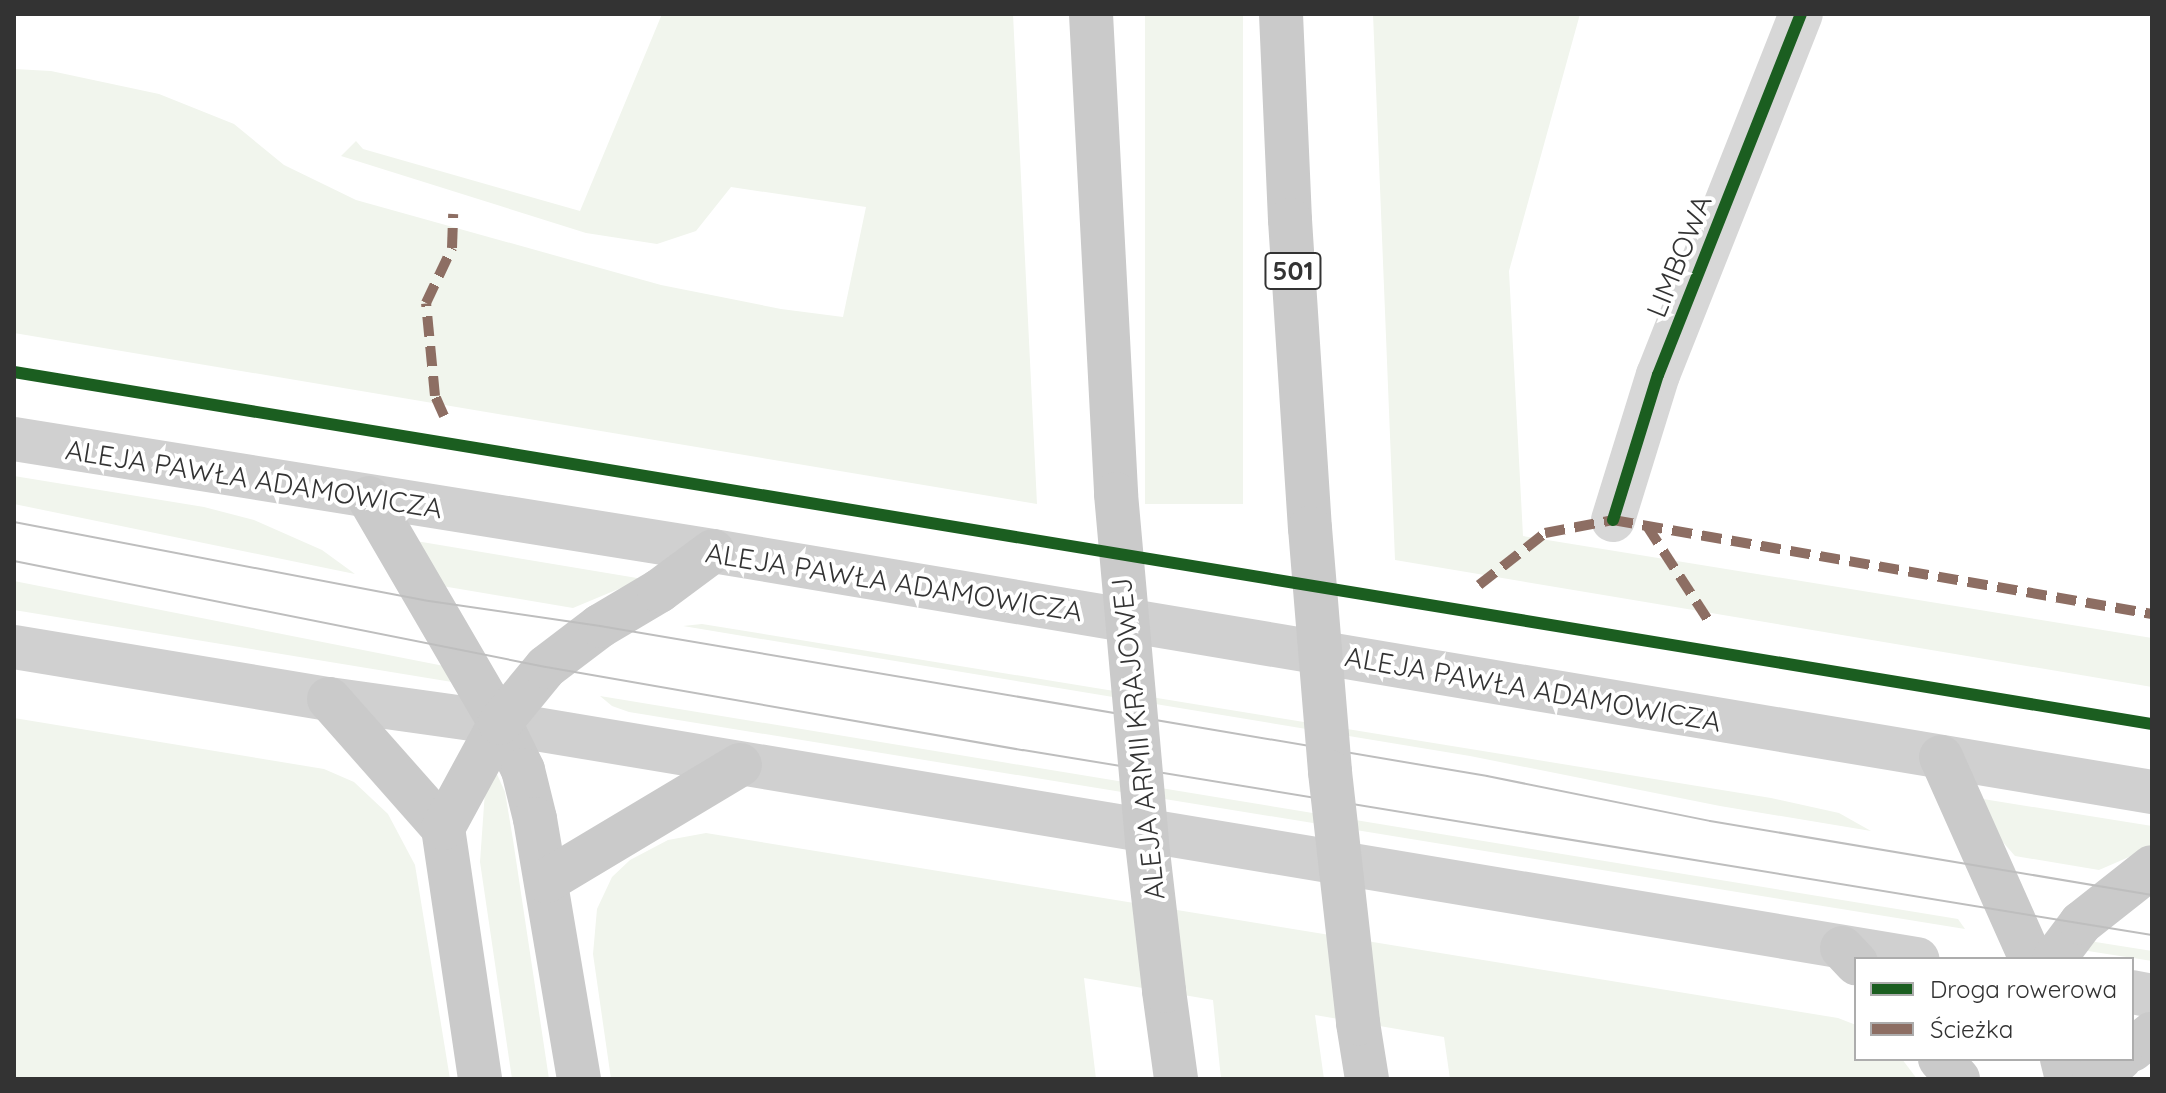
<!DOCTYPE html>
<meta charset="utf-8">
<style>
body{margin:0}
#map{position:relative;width:2166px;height:1093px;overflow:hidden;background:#fff;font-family:Quicksand,sans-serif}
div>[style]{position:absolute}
.green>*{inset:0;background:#f1f5ed;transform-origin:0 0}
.minor>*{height:44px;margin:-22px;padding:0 22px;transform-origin:22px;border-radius:22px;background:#d7d7d7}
.secondary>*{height:44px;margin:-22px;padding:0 22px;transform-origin:22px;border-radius:22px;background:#d0d0d0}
.primary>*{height:44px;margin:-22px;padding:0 22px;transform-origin:22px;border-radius:22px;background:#cacaca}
.tram>*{height:2px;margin:-1px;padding:0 1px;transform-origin:1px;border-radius:1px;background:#bebebe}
.primary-bridge>*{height:44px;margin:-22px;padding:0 22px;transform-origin:22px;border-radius:22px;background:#cacaca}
.quiet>*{height:10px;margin-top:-5px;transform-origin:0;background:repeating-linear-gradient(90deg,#8d6e63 0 20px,transparent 0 30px)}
.cycleway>*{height:12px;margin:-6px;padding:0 6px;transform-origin:6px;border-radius:6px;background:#1b5e20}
span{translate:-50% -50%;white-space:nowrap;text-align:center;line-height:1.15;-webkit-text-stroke:8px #fff;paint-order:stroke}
.shield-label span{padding:2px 6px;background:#fff;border:2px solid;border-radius:6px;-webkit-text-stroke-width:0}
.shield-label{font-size:26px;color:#333;font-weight:700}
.street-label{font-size:28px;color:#333}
.frame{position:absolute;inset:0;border:16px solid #333;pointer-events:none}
.legend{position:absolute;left:1854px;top:957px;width:280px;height:104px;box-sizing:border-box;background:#fff;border:2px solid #adadad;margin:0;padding:10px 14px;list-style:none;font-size:24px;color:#333}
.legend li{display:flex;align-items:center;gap:16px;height:40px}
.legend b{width:40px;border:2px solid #adadad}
</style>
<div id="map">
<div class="green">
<i style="clip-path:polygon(662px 14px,1013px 14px,1037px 504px,14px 333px,14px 69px,51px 71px,159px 94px,234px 124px,284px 165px,356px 200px,661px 285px,781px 309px,843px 317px,866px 207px,731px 187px,696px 231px,657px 244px,586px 233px,341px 156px,356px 141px,363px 149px,580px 211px)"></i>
<i style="left:1145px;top:14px;width:98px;height:490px"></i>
<i style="clip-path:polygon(1373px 14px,1580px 14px,1509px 271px,1523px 536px,2152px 638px,2152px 687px,1395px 560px)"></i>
<i style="clip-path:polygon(14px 476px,204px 507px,254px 520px,322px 550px,355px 574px,14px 504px)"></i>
<i style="clip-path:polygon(398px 538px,637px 578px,640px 580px,573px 608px,442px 586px)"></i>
<i style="clip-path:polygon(14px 581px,444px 666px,452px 682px,14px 610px)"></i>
<i style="clip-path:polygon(702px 624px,1771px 798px,1839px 813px,1871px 831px,1720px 806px,1470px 756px,683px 626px)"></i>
<i style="clip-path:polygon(600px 696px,1958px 919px,1965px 929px,629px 712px,612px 706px)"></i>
<i style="clip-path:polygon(14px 718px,324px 769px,354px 782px,388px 814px,415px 865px,450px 1079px,14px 1079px)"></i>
<i style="clip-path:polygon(496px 772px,505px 792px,513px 840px,549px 1079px,512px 1079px,480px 862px,485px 791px)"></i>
<i style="clip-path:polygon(1983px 799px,2152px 826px,2152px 847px,2099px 870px,2015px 856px,1987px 824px)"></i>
<i style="clip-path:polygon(706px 833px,1838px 1018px,1856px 1025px,1856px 1059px,1902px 1059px,1917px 1079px,1450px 1079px,1444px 1037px,1315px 1015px,1324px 1079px,1221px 1079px,1213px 1000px,1084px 978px,1096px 1079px,611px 1079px,593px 954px,597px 909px,612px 877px,630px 860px,668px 840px)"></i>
<i style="left:2083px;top:940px;width:70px;height:10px;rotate:9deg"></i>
</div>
<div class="minor">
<i style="left:1613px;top:520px;width:152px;rotate:-72.8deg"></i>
<i style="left:1658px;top:375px;width:388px;rotate:-68.4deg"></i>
</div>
<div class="secondary">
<i style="left:14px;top:439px;width:708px;rotate:9.1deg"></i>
<i style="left:713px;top:551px;width:1459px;rotate:9.51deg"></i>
<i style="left:14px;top:647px;width:319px;rotate:9.4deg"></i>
<i style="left:329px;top:699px;width:173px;rotate:8deg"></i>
<i style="left:500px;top:723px;width:1437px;rotate:9.46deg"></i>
<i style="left:2132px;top:992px;width:20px;rotate:11deg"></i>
</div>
<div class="primary">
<i style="left:1091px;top:14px;width:481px;rotate:87deg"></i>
<i style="left:1281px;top:14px;width:206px;rotate:87.5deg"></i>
<i style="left:1290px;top:220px;width:309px;rotate:86.3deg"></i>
<i style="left:369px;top:498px;width:260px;rotate:59.8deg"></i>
<i style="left:500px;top:723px;width:52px;rotate:63.9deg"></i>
<i style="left:523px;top:770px;width:50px;rotate:76.2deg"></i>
<i style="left:535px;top:819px;width:264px;rotate:80.4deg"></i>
<i style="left:329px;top:699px;width:172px;rotate:48.5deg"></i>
<i style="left:443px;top:828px;width:254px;rotate:81.6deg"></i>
<i style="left:1941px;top:757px;width:221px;rotate:66deg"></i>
<i style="left:443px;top:828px;width:119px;rotate:-61.5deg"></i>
<i style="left:500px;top:723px;width:72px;rotate:-50.6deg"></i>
<i style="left:546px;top:667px;width:68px;rotate:-37.2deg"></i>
<i style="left:600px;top:626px;width:69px;rotate:-30.7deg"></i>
<i style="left:659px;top:591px;width:67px;rotate:-36.5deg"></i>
<i style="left:546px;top:881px;width:226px;rotate:-30.9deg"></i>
<i style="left:1842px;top:948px;width:21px;rotate:47deg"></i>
<i style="left:2054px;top:959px;width:45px;rotate:-53.1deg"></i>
<i style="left:2081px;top:923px;width:90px;rotate:-38.3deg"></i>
<i style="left:1164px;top:991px;width:89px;rotate:82.2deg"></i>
<i style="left:1358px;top:1023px;width:57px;rotate:80.9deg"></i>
<i style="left:2132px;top:1050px;width:26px;rotate:-39deg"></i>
<i style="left:1940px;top:1059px;width:27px;rotate:48deg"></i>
<i style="left:2062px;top:1059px;width:21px;rotate:76deg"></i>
<i style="left:2094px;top:1079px;width:33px;rotate:-38deg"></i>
</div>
<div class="tram">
<i style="left:14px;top:522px;width:422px;rotate:10.8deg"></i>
<i style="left:429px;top:601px;width:173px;rotate:8.3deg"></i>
<i style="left:600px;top:626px;width:900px;rotate:9.6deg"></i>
<i style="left:1487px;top:776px;width:227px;rotate:11.4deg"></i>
<i style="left:1710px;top:821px;width:448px;rotate:9.5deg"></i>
<i style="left:14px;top:561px;width:542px;rotate:11.27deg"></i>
<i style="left:546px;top:667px;width:484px;rotate:9.9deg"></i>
<i style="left:1023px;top:750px;width:1144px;rotate:9.31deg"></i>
</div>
<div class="primary-bridge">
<i style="left:1116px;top:494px;width:350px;rotate:84.9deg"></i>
<i style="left:1147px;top:843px;width:149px;rotate:83.4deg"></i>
<i style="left:1310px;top:528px;width:245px;rotate:85.3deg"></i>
<i style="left:1330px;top:772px;width:253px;rotate:83.6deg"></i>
</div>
<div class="quiet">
<i style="left:444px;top:416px;width:22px;rotate:-114deg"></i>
<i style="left:435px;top:396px;width:93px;rotate:-95.5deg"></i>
<i style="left:426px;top:303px;width:61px;rotate:-64.7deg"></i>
<i style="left:452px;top:248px;width:34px;rotate:-88deg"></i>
<i style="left:1647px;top:526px;width:116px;rotate:57deg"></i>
<i style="left:1479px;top:585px;width:84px;rotate:-38.2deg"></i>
<i style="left:1545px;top:533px;width:69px;rotate:-10.8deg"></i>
<i style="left:1613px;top:520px;width:547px;rotate:9.89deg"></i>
</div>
<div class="cycleway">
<i style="left:14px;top:372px;width:2167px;rotate:9.35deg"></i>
<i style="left:1613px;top:520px;width:152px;rotate:-72.8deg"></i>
<i style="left:1658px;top:375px;width:388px;rotate:-68.4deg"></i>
</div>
<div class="shield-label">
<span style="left:1293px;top:271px">501</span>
</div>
<div class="street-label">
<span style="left:1679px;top:256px;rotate:-68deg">LIMBOWA</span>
<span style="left:254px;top:479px;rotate:9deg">ALEJA PAWŁA ADAMOWICZA</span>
<span style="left:894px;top:582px;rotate:9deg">ALEJA PAWŁA ADAMOWICZA</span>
<span style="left:1533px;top:689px;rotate:10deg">ALEJA PAWŁA ADAMOWICZA</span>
<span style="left:1138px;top:739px;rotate:-96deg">ALEJA ARMII KRAJOWEJ</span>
</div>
<div class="frame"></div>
<ul class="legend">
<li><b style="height:10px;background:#1b5e20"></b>Droga rowerowa</li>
<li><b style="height:10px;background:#8d6e63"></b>Ścieżka</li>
</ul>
</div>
